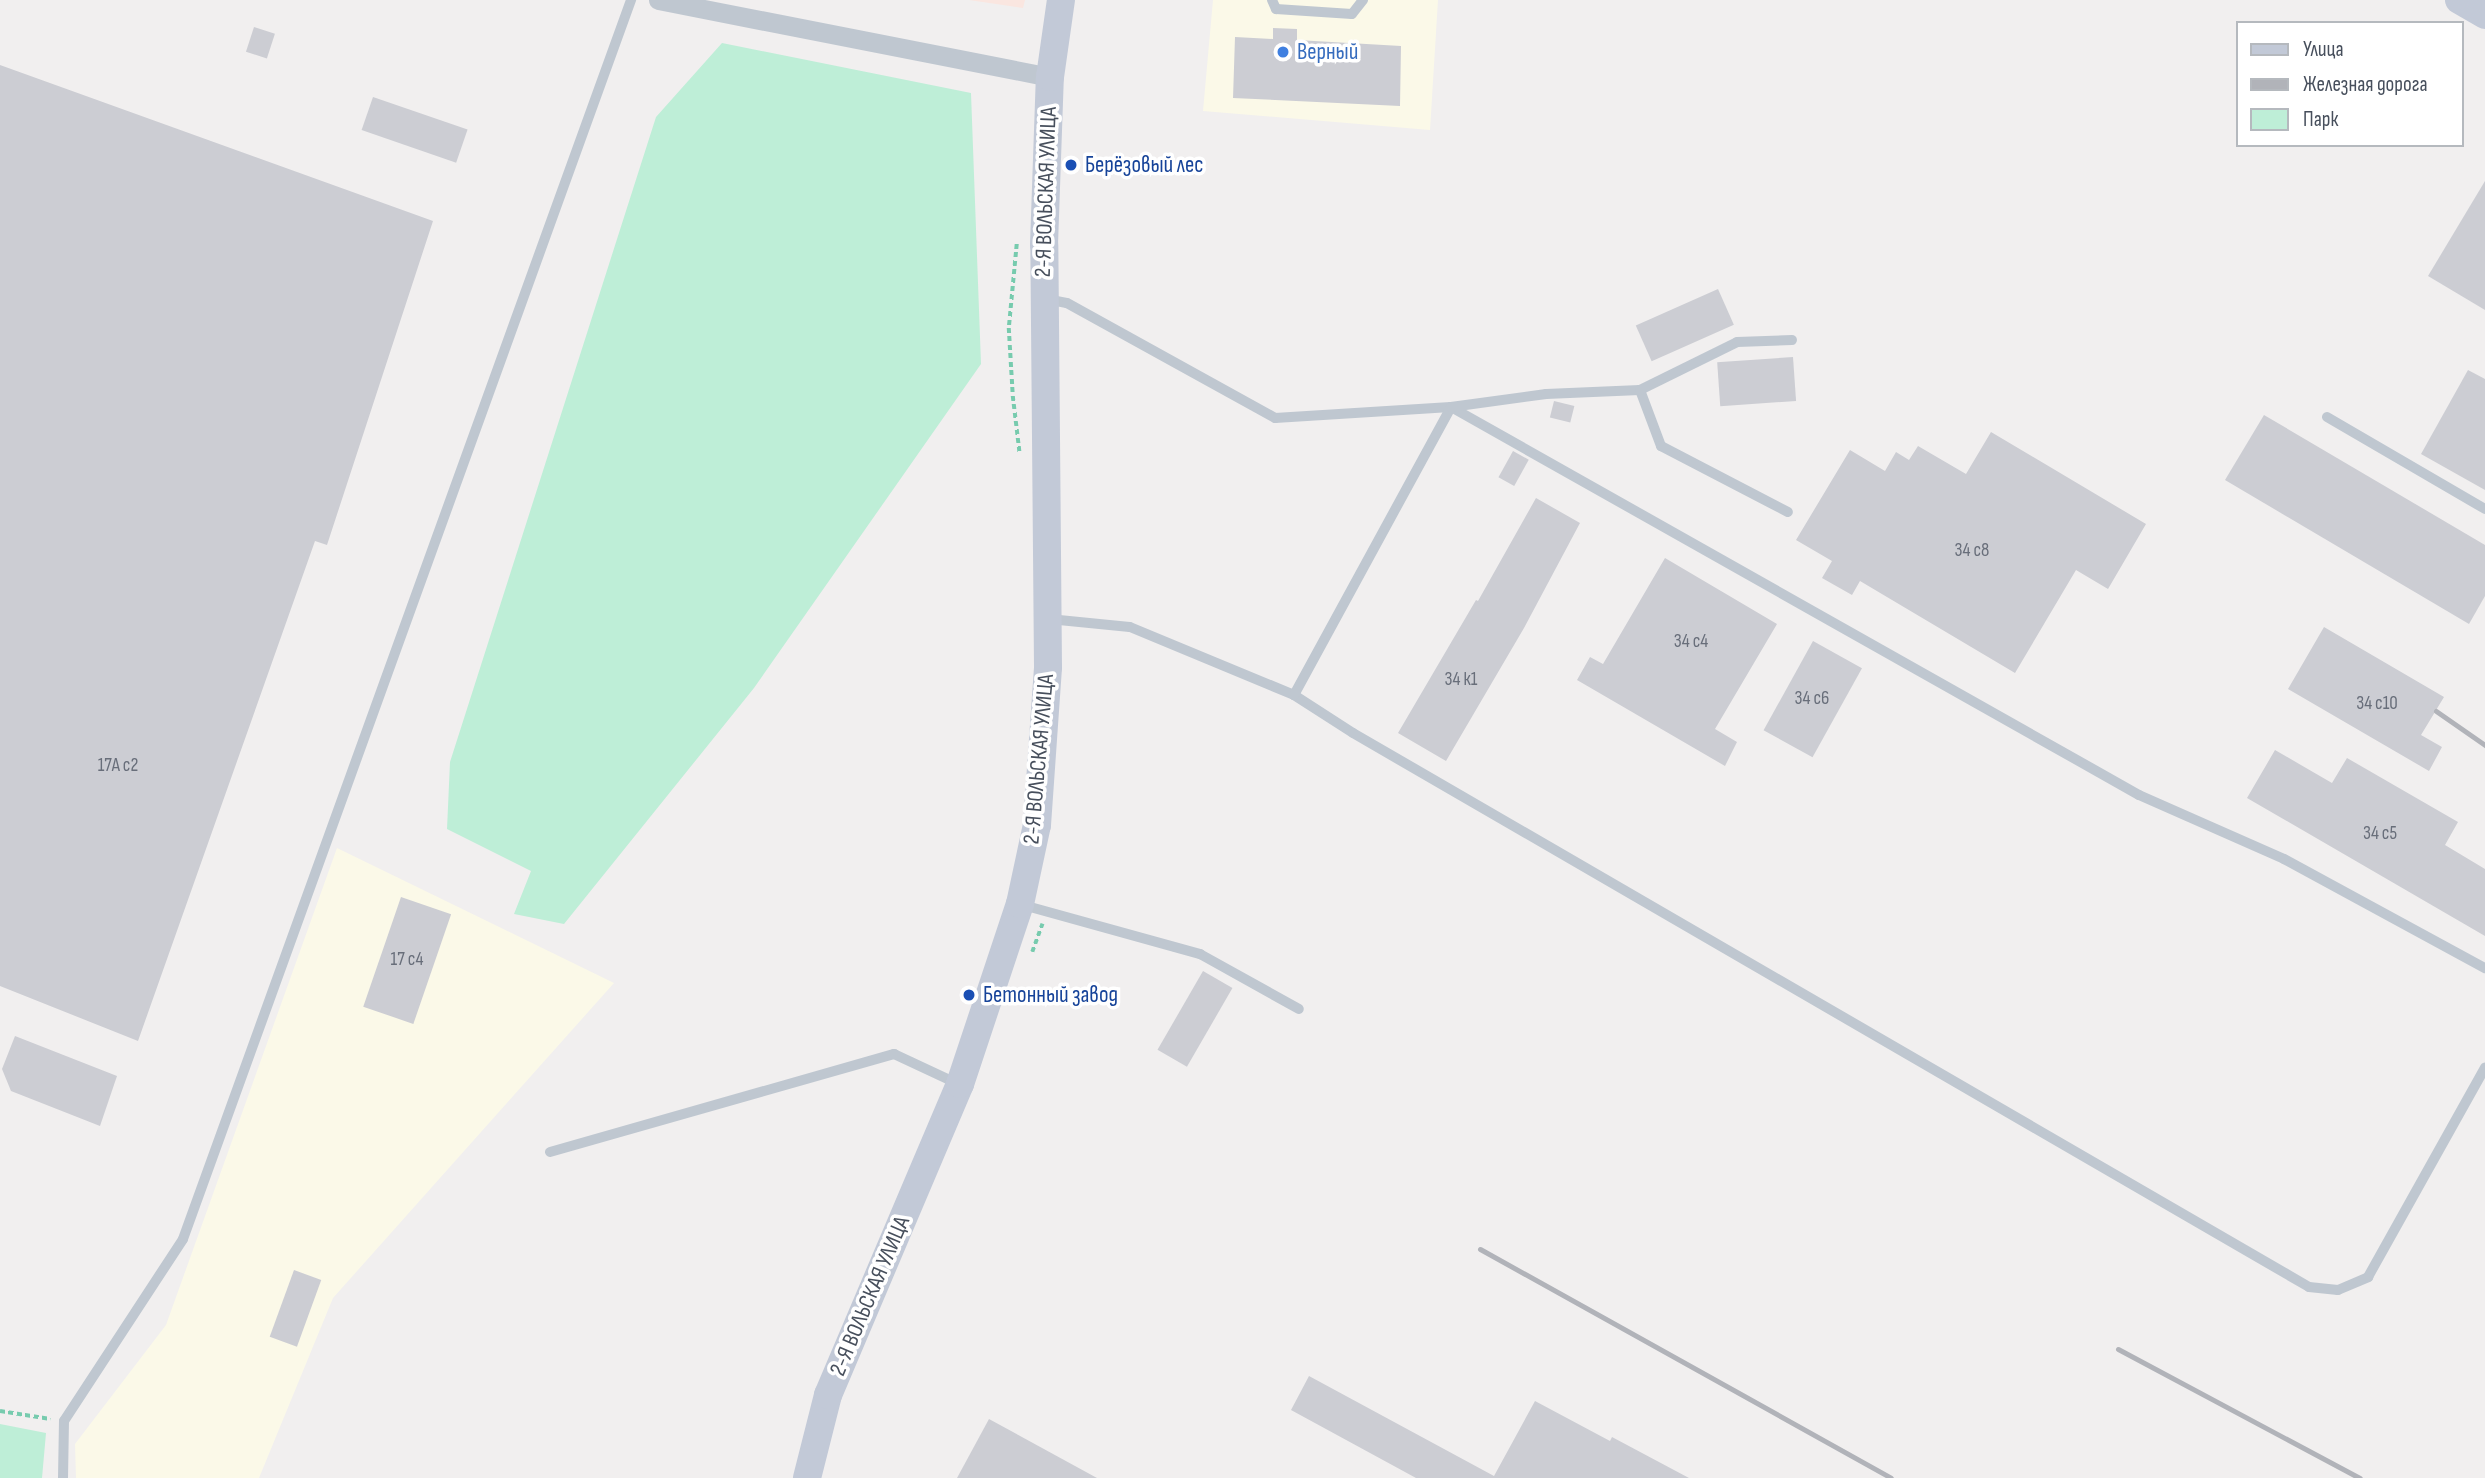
<!DOCTYPE html>
<meta charset="utf-8">
<style>
body{margin:0}
#map{position:relative;width:2485px;height:1478px;overflow:hidden;background:#f1efef;font-family:"Sofia Sans Condensed",sans-serif}
div>[style]{position:absolute}
.commercial>*{inset:0;background:#fbf9e8}
.medical>*{inset:0;background:#fae6e0}
.green>*{inset:0;background:#beeed7}
.building>*{inset:0;background:#cccdd3;transform-origin:0 0}
.path>*{height:3.5px;margin-top:-1.75px;transform-origin:0;background:repeating-linear-gradient(90deg,#77cbae 0 5px,transparent 0 8.5px)}
.lane>*{height:10px;margin:-5px;padding:0 5px;transform-origin:5px;border-radius:5px;background:#bfc7d0}
.street>*{height:19px;margin:-9.5px;padding:0 9.5px;transform-origin:9.5px;border-radius:9.5px;background:#bfc7d0}
.secondary>*{height:28px;margin:-14px;padding:0 14px;transform-origin:14px;border-radius:14px;background:#c2c9d7}
.rail>*{height:5px;margin:-2.5px;padding:0 2.5px;transform-origin:2.5px;border-radius:2.5px;background:#b1b3b9}
.dots>*{width:19px;height:19px;translate:-50% -50%;box-sizing:border-box;border:4px solid #fff;border-radius:50%}
span{translate:-50% -50%;white-space:nowrap;text-align:center;line-height:1.15;-webkit-text-stroke:7px #fff;paint-order:stroke}
.number-label{font-size:19px;color:#686e7a}
.number-label span{-webkit-text-stroke-width:0}
.shop-label{font-size:23px;color:#366cbe}
.left{translate:0 -50%;text-align:left}
.transit-label{font-size:23px;color:#164399}
.street-label{font-size:23px;color:#474f5c}
.legend{position:absolute;left:2236px;top:21px;width:228px;height:126px;box-sizing:border-box;background:#fff;border:2px solid #b5b9be;margin:0;padding:9px 12px;list-style:none;font-size:21px;color:#474f5c}
.legend li{display:flex;align-items:center;gap:14px;height:35px}
.legend b{width:35px;border:2px solid #b5b9be}
</style>
<div id="map">
<div class="commercial">
<i style="clip-path:polygon(1213px 0,1438px 0,1430px 130px,1203px 111px)"></i>
<i style="clip-path:polygon(337px 848px,614px 983px,333px 1298px,259px 1478px,76px 1478px,75px 1444px,166px 1325px)"></i>
</div>
<div class="medical">
<i style="clip-path:polygon(969px 0,1025px 0,1023px 8px)"></i>
</div>
<div class="green">
<i style="clip-path:polygon(722px 43px,971px 93px,981px 364px,754px 688px,564px 924px,514px 914px,531px 871px,447px 829px,450px 762px,656px 117px)"></i>
<i style="clip-path:polygon(0 1424px,46px 1433px,42px 1478px,0 1478px)"></i>
</div>
<div class="building">
<i style="left:254px;top:27px;width:22px;height:26px;rotate:18deg"></i>
<i style="clip-path:polygon(1273px 28px,1297px 29px,1297px 40px,1401px 46px,1400px 106px,1233px 98px,1235px 37px,1273px 39px)"></i>
<i style="clip-path:polygon(0 65px,433px 221px,327px 545px,315px 541px,138px 1041px,0 986px)"></i>
<i style="left:373px;top:97px;width:100px;height:35px;rotate:19deg"></i>
<i style="clip-path:polygon(2485px 181px,2485px 310px,2428px 276px)"></i>
<i style="left:1718px;top:289px;width:39px;height:90px;rotate:66deg"></i>
<i style="left:1793px;top:357px;width:44px;height:76px;rotate:86deg"></i>
<i style="clip-path:polygon(2468px 370px,2485px 379px,2485px 490px,2421px 454px)"></i>
<i style="left:1554px;top:401px;width:21px;height:17px;rotate:14deg"></i>
<i style="clip-path:polygon(2264px 415px,2485px 545px,2485px 596px,2469px 624px,2225px 480px)"></i>
<i style="clip-path:polygon(1991px 432px,2146px 524px,2108px 589px,2076px 570px,2015px 673px,1860px 581px,1852px 595px,1822px 578px,1832px 561px,1796px 540px,1850px 450px,1885px 471px,1896px 452px,1909px 460px,1918px 446px,1966px 474px)"></i>
<i style="left:1513px;top:451px;width:18px;height:30px;rotate:29deg"></i>
<i style="clip-path:polygon(1536px 498px,1580px 523px,1524px 628px,1446px 761px,1398px 733px,1476px 600px,1478px 601px)"></i>
<i style="clip-path:polygon(1665px 558px,1777px 624px,1715px 729px,1737px 742px,1725px 766px,1577px 680px,1590px 657px,1603px 664px)"></i>
<i style="clip-path:polygon(2324px 627px,2444px 697px,2421px 735px,2442px 747px,2429px 771px,2288px 689px)"></i>
<i style="left:1813px;top:641px;width:56px;height:102px;rotate:29deg"></i>
<i style="clip-path:polygon(2275px 750px,2332px 783px,2347px 758px,2458px 822px,2445px 845px,2485px 869px,2485px 936px,2247px 798px)"></i>
<i style="left:401px;top:897px;width:53px;height:116px;rotate:19deg"></i>
<i style="left:1203px;top:971px;width:34px;height:91px;rotate:30deg"></i>
<i style="clip-path:polygon(15px 1036px,117px 1076px,100px 1126px,11px 1091px,2px 1069px)"></i>
<i style="left:294px;top:1270px;width:29px;height:71px;rotate:20deg"></i>
<i style="clip-path:polygon(1309px 1376px,1494px 1476px,1535px 1401px,1610px 1441px,1612px 1437px,1689px 1478px,1416px 1478px,1291px 1410px)"></i>
<i style="clip-path:polygon(989px 1419px,1097px 1478px,957px 1478px)"></i>
</div>
<div class="path">
<i style="left:1017px;top:244px;width:84px;rotate:95.4deg"></i>
<i style="left:1009px;top:328px;width:68px;rotate:86.6deg"></i>
<i style="left:1013px;top:396px;width:59px;rotate:83.2deg"></i>
<i style="left:1032px;top:952px;width:30px;rotate:-70deg"></i>
<i style="left:0;top:1411px;width:51px;rotate:9.1deg"></i>
</div>
<div class="lane">
<i style="left:1272px;top:0;width:10px;rotate:66deg"></i>
<i style="left:1276px;top:9px;width:76px;rotate:3.8deg"></i>
<i style="left:1352px;top:14px;width:18px;rotate:-52deg"></i>
<i style="left:1046px;top:299px;width:21px;rotate:11deg"></i>
<i style="left:1067px;top:303px;width:238px;rotate:28.9deg"></i>
<i style="left:1275px;top:418px;width:176px;rotate:-3.6deg"></i>
<i style="left:1451px;top:407px;width:790px;rotate:29.42deg"></i>
<i style="left:2139px;top:795px;width:158px;rotate:23.8deg"></i>
<i style="left:2284px;top:859px;width:229px;rotate:28.5deg"></i>
<i style="left:1640px;top:390px;width:60px;rotate:69.4deg"></i>
<i style="left:1661px;top:446px;width:143px;rotate:27.5deg"></i>
<i style="left:2327px;top:417px;width:183px;rotate:30.2deg"></i>
<i style="left:1049px;top:619px;width:81px;rotate:5.6deg"></i>
<i style="left:1130px;top:627px;width:178px;rotate:22.5deg"></i>
<i style="left:1294px;top:695px;width:70px;rotate:32.8deg"></i>
<i style="left:1353px;top:733px;width:1105px;rotate:30.09deg"></i>
<i style="left:2309px;top:1287px;width:29px;rotate:6deg"></i>
<i style="left:2338px;top:1290px;width:33px;rotate:-23deg"></i>
<i style="left:2368px;top:1277px;width:240px;rotate:-60.8deg"></i>
<i style="left:1294px;top:695px;width:328px;rotate:-61.4deg"></i>
<i style="left:1451px;top:407px;width:96px;rotate:-7.8deg"></i>
<i style="left:1546px;top:394px;width:94px;rotate:-2.4deg"></i>
<i style="left:1640px;top:390px;width:108px;rotate:-26.3deg"></i>
<i style="left:1737px;top:342px;width:55px;rotate:-2.1deg"></i>
<i style="left:1023px;top:905px;width:184px;rotate:15.5deg"></i>
<i style="left:1200px;top:954px;width:113px;rotate:29.1deg"></i>
<i style="left:550px;top:1152px;width:358px;rotate:-15.9deg"></i>
<i style="left:894px;top:1054px;width:68px;rotate:25.1deg"></i>
<i style="left:63px;top:1478px;width:57px;rotate:-89deg"></i>
<i style="left:64px;top:1421px;width:217px;rotate:-56.8deg"></i>
<i style="left:183px;top:1239px;width:1318px;rotate:-70.12deg"></i>
</div>
<div class="street">
<i style="left:658px;top:0;width:399px;rotate:11.1deg"></i>
</div>
<div class="secondary">
<i style="left:2459px;top:0;width:30px;rotate:30deg"></i>
<i style="left:807px;top:1478px;width:86px;rotate:-75.8deg"></i>
<i style="left:828px;top:1395px;width:338px;rotate:-67deg"></i>
<i style="left:960px;top:1084px;width:190px;rotate:-71.6deg"></i>
<i style="left:1020px;top:904px;width:81px;rotate:-77.9deg"></i>
<i style="left:1037px;top:825px;width:158px;rotate:-86deg"></i>
<i style="left:1048px;top:667px;width:422px;rotate:-90.5deg"></i>
<i style="left:1044px;top:245px;width:168px;rotate:-88deg"></i>
<i style="left:1050px;top:77px;width:78px;rotate:-81.9deg"></i>
</div>
<div class="rail">
<i style="left:2436px;top:711px;width:60px;rotate:34.8deg"></i>
<i style="left:1480px;top:1249px;width:470px;rotate:29.1deg"></i>
<i style="left:2118px;top:1349px;width:274px;rotate:28.1deg"></i>
</div>
<div class="dots">
<i style="left:1283px;top:52px;background:#3f7fe0"></i>
<i style="left:1071px;top:165px;background:#1a4fb4"></i>
<i style="left:969px;top:995px;background:#1a4fb4"></i>
</div>
<div class="number-label">
<span style="left:1972px;top:551px">34 с8</span>
<span style="left:1691px;top:642px">34 с4</span>
<span style="left:1461px;top:680px">34 к1</span>
<span style="left:1812px;top:699px">34 с6</span>
<span style="left:2377px;top:704px">34 с10</span>
<span style="left:118px;top:766px">17А с2</span>
<span style="left:2380px;top:834px">34 с5</span>
<span style="left:407px;top:960px">17 с4</span>
</div>
<div class="shop-label">
<span class="left" style="left:1297px;top:52px">Верный</span>
</div>
<div class="transit-label">
<span class="left" style="left:1085px;top:165px">Берёзовый лес</span>
<span class="left" style="left:983px;top:995px">Бетонный завод</span>
</div>
<div class="street-label">
<span style="left:1046px;top:192px;rotate:-88deg">2-Я ВОЛЬСКАЯ УЛИЦА</span>
<span style="left:1039px;top:759px;rotate:-85deg">2-Я ВОЛЬСКАЯ УЛИЦА</span>
<span style="left:870px;top:1296px;rotate:-67deg">2-Я ВОЛЬСКАЯ УЛИЦА</span>
</div>
<ul class="legend">
<li><b style="height:9px;background:#c2c9d7"></b>Улица</li>
<li><b style="height:9px;background:#b1b3b9"></b>Железная дорога</li>
<li><b style="height:19px;background:#beeed7"></b>Парк</li>
</ul>
</div>
